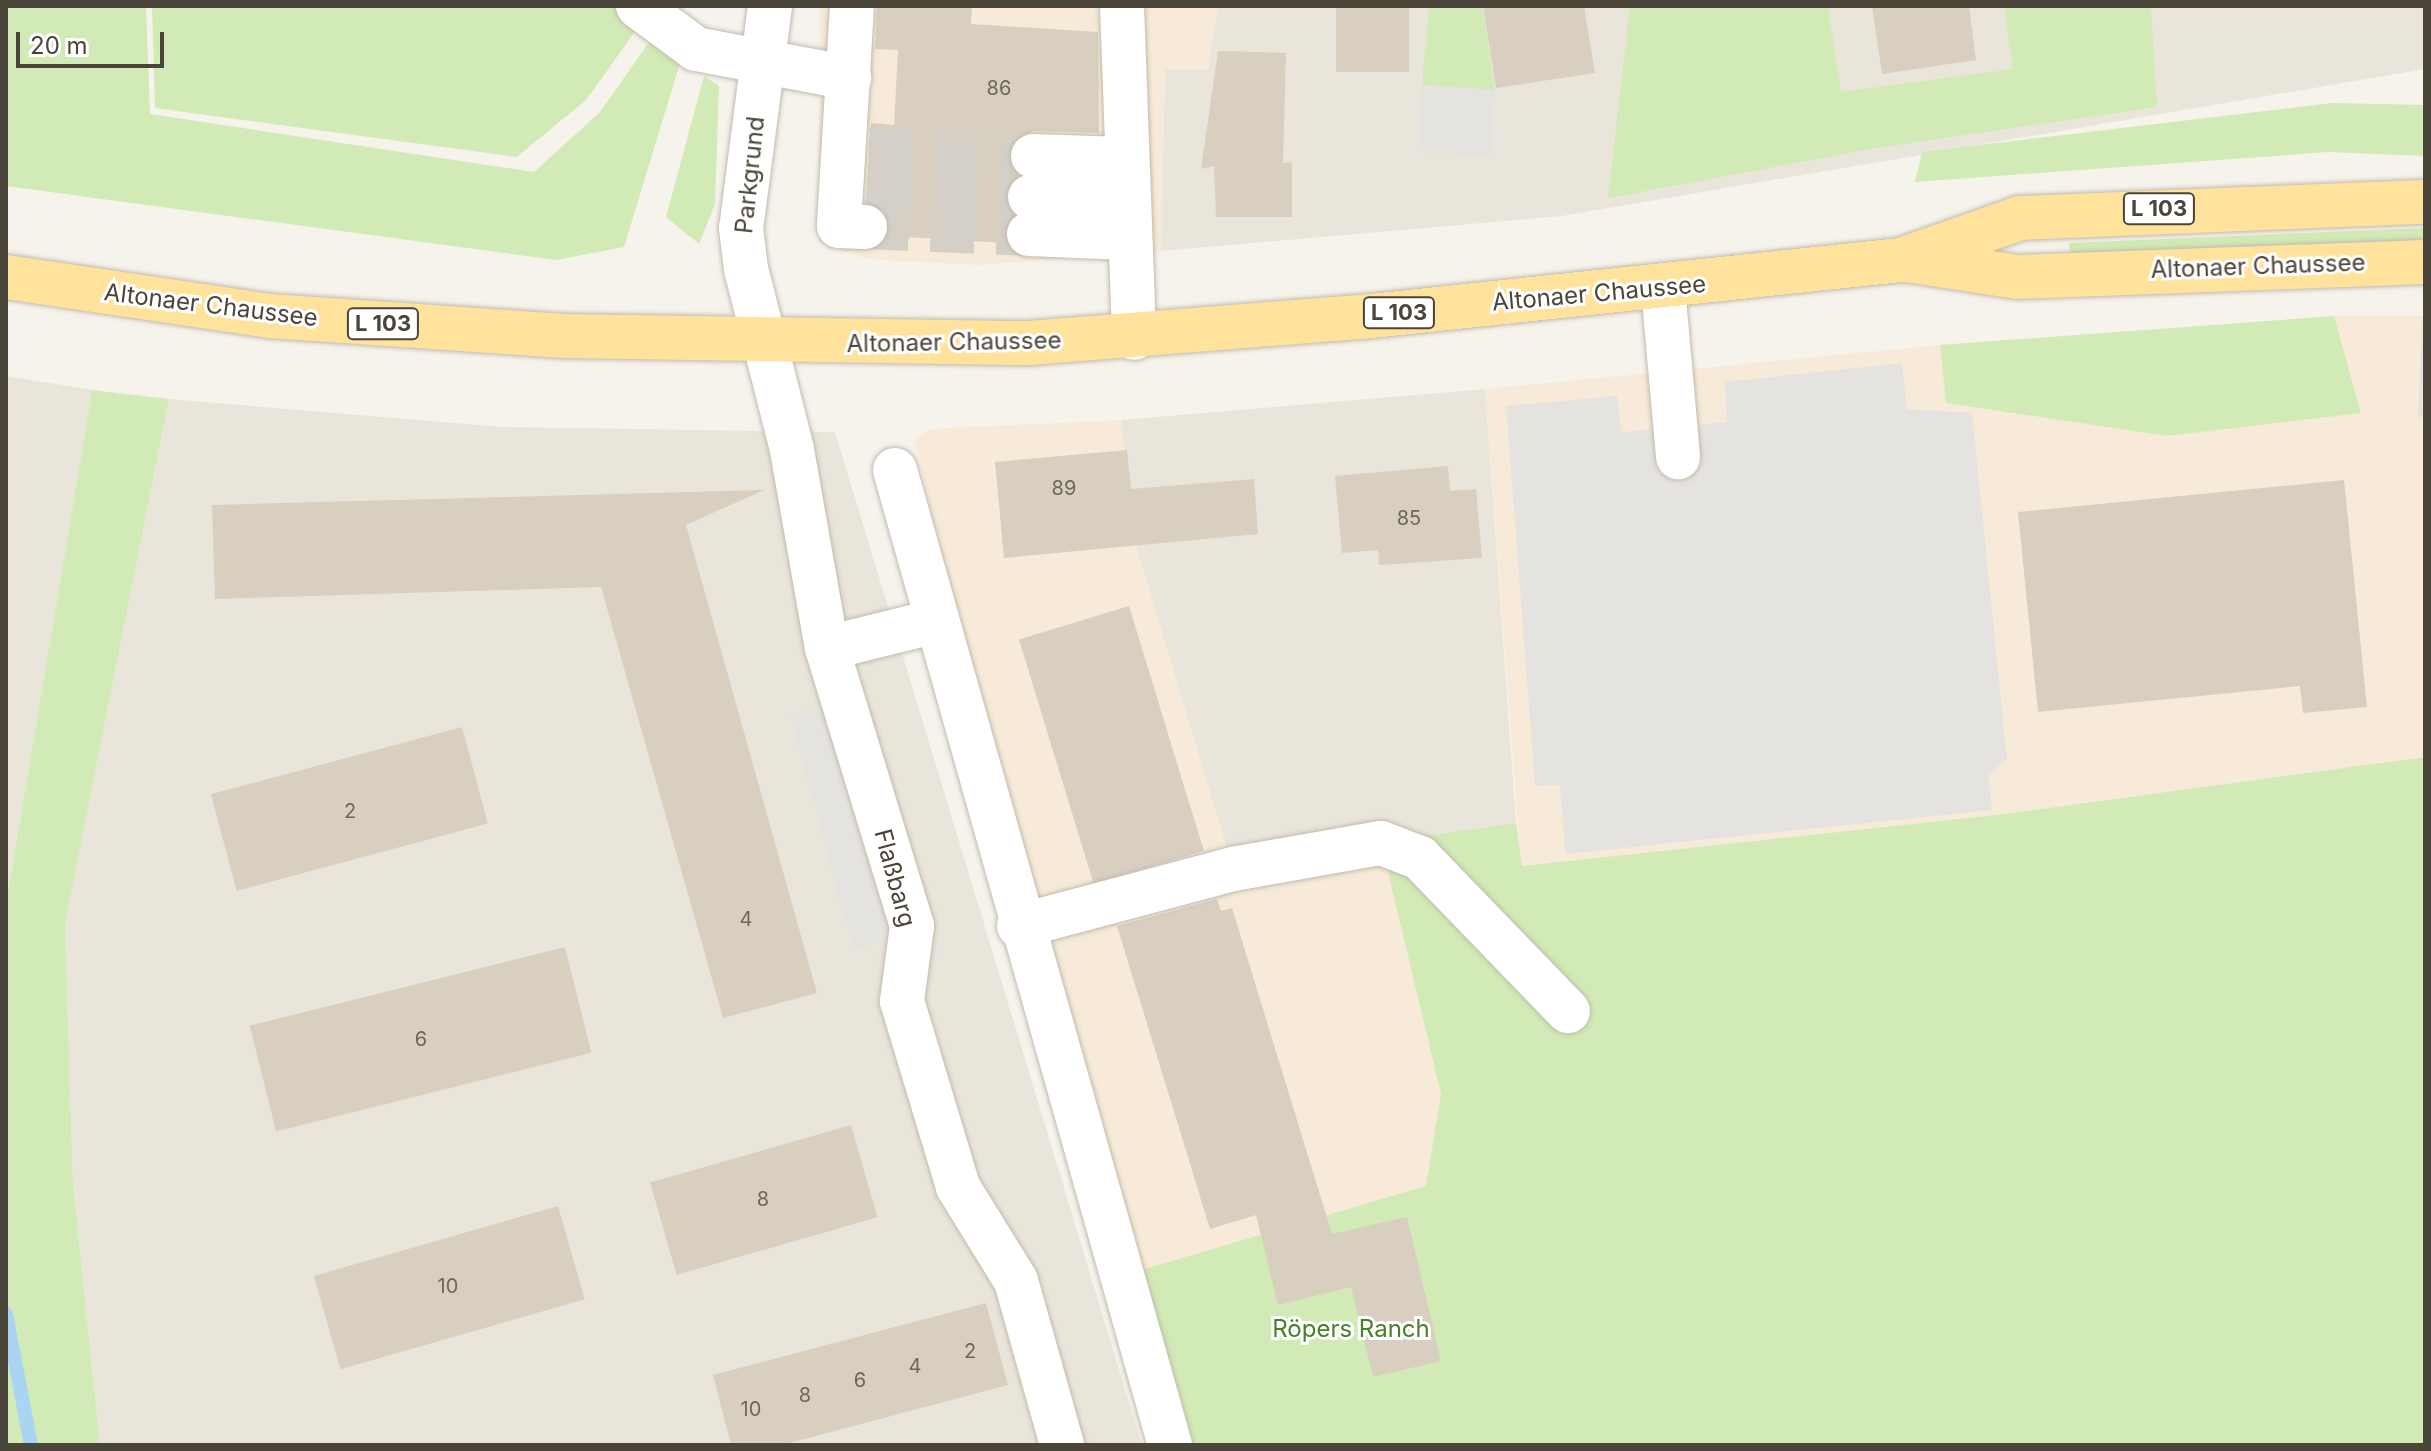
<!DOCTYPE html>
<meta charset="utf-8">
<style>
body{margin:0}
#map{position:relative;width:2431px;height:1451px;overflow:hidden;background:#f6f3ec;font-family:Inter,sans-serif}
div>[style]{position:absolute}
.residential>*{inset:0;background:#eae5da}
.commercial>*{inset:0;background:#f7ead8}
.green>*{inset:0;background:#d2eab5}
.parking>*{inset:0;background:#e5e3e0;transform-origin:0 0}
.stream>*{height:14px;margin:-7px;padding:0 7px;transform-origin:7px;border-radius:7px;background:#a9d4f2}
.building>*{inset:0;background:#d8cfc1;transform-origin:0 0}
.minor-tunnel>*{height:44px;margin-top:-22px;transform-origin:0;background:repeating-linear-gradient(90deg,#d4d0c8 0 44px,transparent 0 66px)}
.roads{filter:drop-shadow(0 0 2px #c2bbae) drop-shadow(0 0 2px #c2bbae)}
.minor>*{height:44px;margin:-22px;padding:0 22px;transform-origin:22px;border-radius:22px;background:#fff}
.major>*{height:44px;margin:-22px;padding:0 22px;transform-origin:22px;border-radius:22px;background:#ffe39c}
span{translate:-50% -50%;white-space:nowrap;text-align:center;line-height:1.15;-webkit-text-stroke:6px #fff;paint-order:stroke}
.number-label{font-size:20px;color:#6e675b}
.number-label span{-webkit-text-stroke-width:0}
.shield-label span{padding:2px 6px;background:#fff;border:2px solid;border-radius:6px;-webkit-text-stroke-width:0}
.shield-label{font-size:22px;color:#4b4439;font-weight:700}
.street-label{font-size:24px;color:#4b4439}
.park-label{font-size:24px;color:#4a7f2a}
.frame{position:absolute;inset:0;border:8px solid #4b4439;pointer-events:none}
.scale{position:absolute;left:16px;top:32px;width:148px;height:36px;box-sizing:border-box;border:4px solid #4b4439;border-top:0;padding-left:10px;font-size:24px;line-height:28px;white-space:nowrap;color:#4b4439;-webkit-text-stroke:6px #fff;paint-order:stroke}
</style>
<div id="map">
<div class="residential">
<i style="clip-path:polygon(1218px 6px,2425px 6px,2425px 69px,1562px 216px,1161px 251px,1165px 69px,1208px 68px)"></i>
<i style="clip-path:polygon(6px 376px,92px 390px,6px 903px)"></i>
<i style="clip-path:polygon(1485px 389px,1516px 823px,1233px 869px,1136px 546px,1121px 420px)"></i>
<i style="clip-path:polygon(169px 399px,502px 427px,835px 432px,1142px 1445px,100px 1445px,73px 1182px,65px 924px)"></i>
</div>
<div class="commercial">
<i style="clip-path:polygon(820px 6px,1218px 6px,1208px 69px,1165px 69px,1161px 251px,978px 265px,867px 259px,819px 242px)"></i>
<i style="clip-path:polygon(2334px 316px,2425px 316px,2425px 757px,2005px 814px,1521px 866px,1485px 389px,1940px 345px,1946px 403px,2167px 436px,2361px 413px)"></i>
<i style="clip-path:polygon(1121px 420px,1136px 546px,1233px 869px,1381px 843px,1441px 1094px,1426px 1187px,1138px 1271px,955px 615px,915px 440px,930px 429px)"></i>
</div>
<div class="green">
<i style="clip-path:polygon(6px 6px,146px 6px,150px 114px,534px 172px,600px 112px,652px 38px,681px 60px,624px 247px,556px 260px,6px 186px)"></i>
<i style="clip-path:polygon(152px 6px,653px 6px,587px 99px,517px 157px,155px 108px)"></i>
<i style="clip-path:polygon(1429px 6px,1482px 6px,1495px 90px,1422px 85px)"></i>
<i style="clip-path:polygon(1630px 6px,1828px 6px,1841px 92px,2013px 69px,2004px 6px,2151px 6px,2157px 107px,1870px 149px,1608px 198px)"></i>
<i style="clip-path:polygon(704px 76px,719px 86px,715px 204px,699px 244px,666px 217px)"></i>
<i style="clip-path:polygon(2332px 103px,2425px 105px,2425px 156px,2328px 152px,1915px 182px,1922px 152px)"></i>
<i style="clip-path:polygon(2425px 228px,2425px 241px,2070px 259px,2069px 243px)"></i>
<i style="clip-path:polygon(2334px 316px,2361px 413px,2167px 436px,1946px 403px,1940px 345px)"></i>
<i style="clip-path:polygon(92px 390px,169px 399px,65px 924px,73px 1183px,100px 1445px,6px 1445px,6px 904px)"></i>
<i style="clip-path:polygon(2425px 757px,2425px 1445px,1191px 1445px,1138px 1271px,1426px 1186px,1441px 1094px,1381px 843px,1516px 823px,1522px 866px,2005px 814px)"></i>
</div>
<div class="parking">
<i style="left:1422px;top:85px;width:73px;height:67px;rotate:4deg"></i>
<i style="clip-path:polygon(2422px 322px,2425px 322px,2425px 417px,2418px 417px)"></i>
<i style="clip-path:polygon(1902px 363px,1907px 409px,1972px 413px,2007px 759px,1988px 776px,1992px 810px,1565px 854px,1560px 785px,1535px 786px,1506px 406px,1617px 396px,1622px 432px,1727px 422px,1725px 382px)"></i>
<i style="left:826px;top:705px;width:243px;height:37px;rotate:75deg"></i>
</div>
<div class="stream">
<i style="left:6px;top:1314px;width:133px;rotate:79.2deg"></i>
</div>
<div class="building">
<i style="clip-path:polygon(877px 6px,972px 6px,971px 24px,1098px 32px,1099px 133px,1033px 131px,1012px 142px,1008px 156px,1018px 175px,1005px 195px,1014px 215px,1006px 243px,888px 236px,887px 215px,866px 202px,871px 123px,894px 125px,898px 50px,875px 49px)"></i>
<i style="left:1336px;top:6px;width:73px;height:66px"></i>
<i style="clip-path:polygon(1483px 6px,1584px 6px,1595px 73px,1496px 88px)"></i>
<i style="clip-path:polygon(1872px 6px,1969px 6px,1976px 60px,1882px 74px)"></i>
<i style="clip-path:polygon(1218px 51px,1286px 53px,1283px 163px,1292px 162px,1292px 217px,1216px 217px,1214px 166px,1201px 169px)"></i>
<i style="clip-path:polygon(1127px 450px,1131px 489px,1254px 479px,1258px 534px,1004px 558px,995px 462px)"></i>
<i style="clip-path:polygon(1448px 466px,1450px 491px,1476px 489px,1482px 558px,1379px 565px,1378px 550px,1342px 553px,1335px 476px)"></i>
<i style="clip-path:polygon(2344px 480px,2367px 707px,2303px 713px,2300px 686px,2038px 712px,2018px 512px)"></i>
<i style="clip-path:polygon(764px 490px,686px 525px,817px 993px,723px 1018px,601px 587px,215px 599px,212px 505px)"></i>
<i style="left:1129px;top:606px;width:256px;height:115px;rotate:73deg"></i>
<i style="left:462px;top:727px;width:100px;height:260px;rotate:75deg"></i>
<i style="clip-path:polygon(1217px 899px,1221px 911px,1232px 908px,1332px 1234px,1407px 1217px,1441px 1361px,1373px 1377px,1351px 1287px,1278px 1305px,1256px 1215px,1210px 1229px,1117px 926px)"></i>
<i style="left:565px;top:947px;width:109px;height:325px;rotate:76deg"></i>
<i style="left:851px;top:1125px;width:96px;height:209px;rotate:74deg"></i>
<i style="left:558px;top:1206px;width:97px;height:254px;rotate:74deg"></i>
<i style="clip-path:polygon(986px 1303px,1008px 1385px,782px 1445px,731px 1445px,713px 1375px)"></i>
</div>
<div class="minor-tunnel">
<i style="left:869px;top:150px;width:164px;rotate:2.1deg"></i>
<i style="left:867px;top:190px;width:163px;rotate:2.5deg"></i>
<i style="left:865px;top:227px;width:164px;rotate:2.4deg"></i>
</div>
<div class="roads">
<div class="minor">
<i style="left:638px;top:6px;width:72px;rotate:36.6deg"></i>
<i style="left:696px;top:49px;width:156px;rotate:10.7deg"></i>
<i style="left:770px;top:6px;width:224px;rotate:97.4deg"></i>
<i style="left:741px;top:228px;width:41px;rotate:83deg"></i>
<i style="left:746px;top:269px;width:187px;rotate:75.7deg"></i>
<i style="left:792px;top:450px;width:201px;rotate:80deg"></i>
<i style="left:827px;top:648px;width:291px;rotate:73deg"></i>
<i style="left:912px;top:926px;width:76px;rotate:97.6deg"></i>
<i style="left:902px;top:1001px;width:194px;rotate:73.2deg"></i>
<i style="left:958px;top:1187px;width:110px;rotate:58.3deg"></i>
<i style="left:1016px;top:1281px;width:170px;rotate:74.3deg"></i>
<i style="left:852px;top:6px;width:220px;rotate:93.4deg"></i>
<i style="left:839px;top:226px;width:26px;rotate:2deg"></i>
<i style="left:1122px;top:6px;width:332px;rotate:87.9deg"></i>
<i style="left:1033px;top:156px;width:90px;rotate:1.9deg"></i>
<i style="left:1030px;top:197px;width:96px;rotate:2.4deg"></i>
<i style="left:1029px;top:234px;width:99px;rotate:2.3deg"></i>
<i style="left:1663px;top:288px;width:170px;rotate:84.9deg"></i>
<i style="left:895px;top:470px;width:1013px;rotate:74.25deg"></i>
<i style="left:827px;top:648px;width:108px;rotate:-13.9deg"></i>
<i style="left:1019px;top:926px;width:221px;rotate:-14.9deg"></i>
<i style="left:1233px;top:869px;width:150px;rotate:-10deg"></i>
<i style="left:1381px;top:843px;width:42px;rotate:21deg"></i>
<i style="left:1420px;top:858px;width:213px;rotate:46deg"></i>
</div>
<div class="major">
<i style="left:1907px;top:260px;width:112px;rotate:8.7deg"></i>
<i style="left:2018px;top:277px;width:407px;rotate:-2.1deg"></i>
<i style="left:6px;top:277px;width:267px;rotate:8.4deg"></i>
<i style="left:270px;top:316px;width:295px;rotate:3.9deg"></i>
<i style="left:564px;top:336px;width:465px;rotate:0.9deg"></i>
<i style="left:1029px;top:343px;width:334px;rotate:-4.5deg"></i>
<i style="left:1362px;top:317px;width:542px;rotate:-6.04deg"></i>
<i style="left:1901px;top:260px;width:126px;rotate:-19.4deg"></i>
<i style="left:2020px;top:218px;width:405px;rotate:-2.3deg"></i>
</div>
</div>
<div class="number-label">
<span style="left:999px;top:88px">86</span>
<span style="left:1064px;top:488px">89</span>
<span style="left:1409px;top:518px">85</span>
<span style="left:350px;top:811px">2</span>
<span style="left:746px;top:919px">4</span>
<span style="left:421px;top:1039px">6</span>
<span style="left:763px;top:1199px">8</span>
<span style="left:448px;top:1286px">10</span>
<span style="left:970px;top:1351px">2</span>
<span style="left:915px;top:1366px">4</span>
<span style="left:860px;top:1380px">6</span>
<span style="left:805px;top:1395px">8</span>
<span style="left:751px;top:1409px">10</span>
</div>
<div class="shield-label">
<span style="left:2159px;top:209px">L 103</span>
<span style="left:1399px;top:313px">L 103</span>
<span style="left:383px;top:324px">L 103</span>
</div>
<div class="street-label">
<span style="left:750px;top:175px;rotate:-84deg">Parkgrund</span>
<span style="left:2258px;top:266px;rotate:-2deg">Altonaer Chaussee</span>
<span style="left:1599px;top:293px;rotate:-5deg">Altonaer Chaussee</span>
<span style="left:211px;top:305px;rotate:7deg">Altonaer Chaussee</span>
<span style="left:954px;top:342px;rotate:-1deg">Altonaer Chaussee</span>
<span style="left:895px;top:878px;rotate:75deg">Flaßbarg</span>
</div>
<div class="park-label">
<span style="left:1351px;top:1329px">Röpers Ranch</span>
</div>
<div class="frame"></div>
<div class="scale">20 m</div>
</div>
